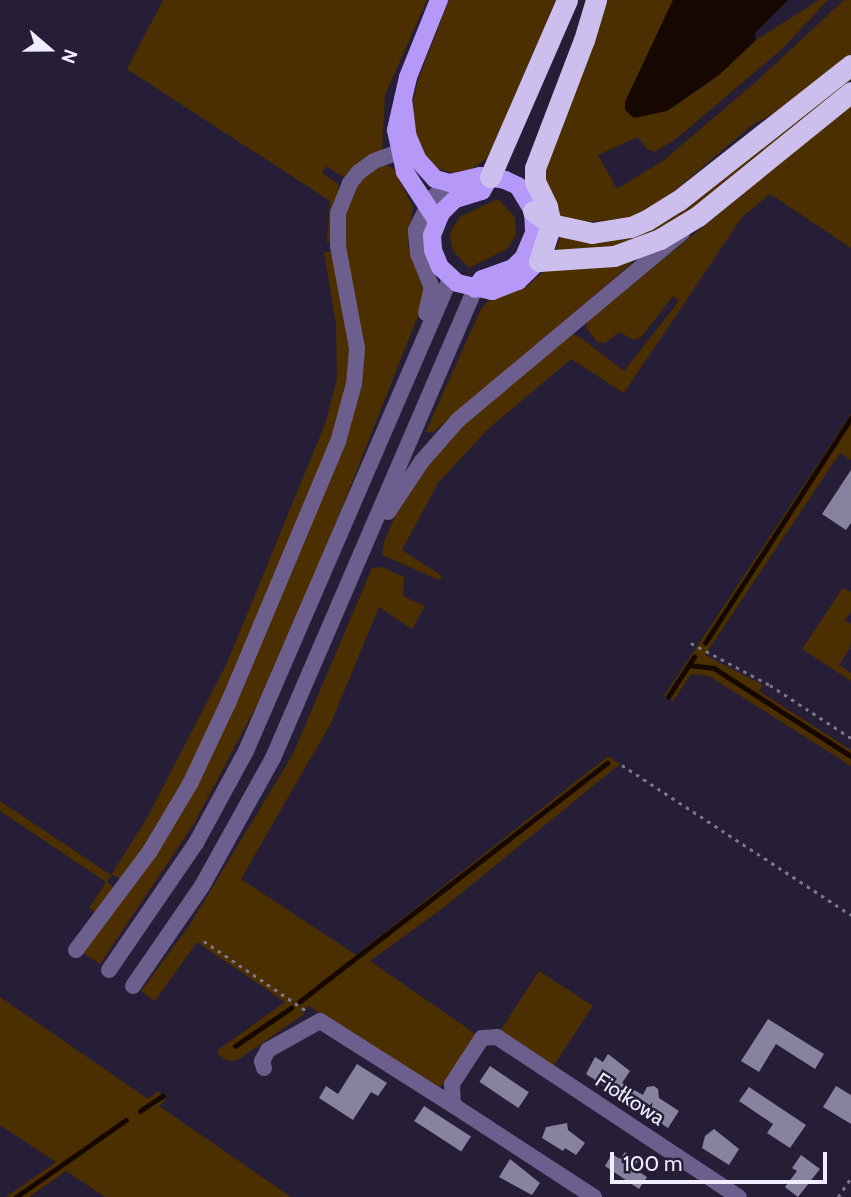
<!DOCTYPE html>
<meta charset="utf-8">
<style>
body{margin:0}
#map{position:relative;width:851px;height:1197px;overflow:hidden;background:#251e36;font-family:Cabin,sans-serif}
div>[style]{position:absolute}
.green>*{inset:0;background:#4c2f01;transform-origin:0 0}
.water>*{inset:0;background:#160800}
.stream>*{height:4.5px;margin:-2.25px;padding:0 2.25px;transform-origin:2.25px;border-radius:2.25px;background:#160800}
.building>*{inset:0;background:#8981a0;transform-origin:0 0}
.path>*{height:2.5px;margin-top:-1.25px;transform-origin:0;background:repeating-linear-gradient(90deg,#7c768b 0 3.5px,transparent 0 8.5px)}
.minor>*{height:16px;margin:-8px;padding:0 8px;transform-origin:8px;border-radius:8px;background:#6c5e8d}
.major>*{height:18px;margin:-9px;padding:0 9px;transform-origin:9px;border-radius:9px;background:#b698f9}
.highway>*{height:21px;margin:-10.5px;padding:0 10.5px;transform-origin:10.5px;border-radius:10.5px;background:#ccbfee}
span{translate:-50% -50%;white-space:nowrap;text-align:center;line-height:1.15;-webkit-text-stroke:5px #251e36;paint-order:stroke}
.street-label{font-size:21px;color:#f1ecfe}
.north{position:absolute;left:14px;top:14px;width:70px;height:70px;-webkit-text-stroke:5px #251e36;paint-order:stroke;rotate:110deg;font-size:19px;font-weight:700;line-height:28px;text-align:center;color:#f1ecfe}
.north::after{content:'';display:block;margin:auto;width:24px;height:32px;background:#f1ecfe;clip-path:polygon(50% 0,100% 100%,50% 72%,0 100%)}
.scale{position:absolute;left:610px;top:1152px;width:217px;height:32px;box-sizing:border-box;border:4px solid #f1ecfe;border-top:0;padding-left:9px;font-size:21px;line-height:24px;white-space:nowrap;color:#f1ecfe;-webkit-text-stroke:5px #251e36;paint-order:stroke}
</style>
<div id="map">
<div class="green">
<i style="clip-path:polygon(163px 0,427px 0,385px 95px,382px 151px,345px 178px,326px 166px,322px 173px,337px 183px,339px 188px,332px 239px,327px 243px,330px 201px,127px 69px)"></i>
<i style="clip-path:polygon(449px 0,556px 0,488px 157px,474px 168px,452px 173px,435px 168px,419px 148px,413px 124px,413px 102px,418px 80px)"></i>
<i style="clip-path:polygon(608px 0,673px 0,625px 102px,667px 111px,719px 75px,756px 40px,819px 0,828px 0,782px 49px,676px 139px,654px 152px,647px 149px,638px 137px,598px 155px,617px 189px,664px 160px,757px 81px,844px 0,851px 0,851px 55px,791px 104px,751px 126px,665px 199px,640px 214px,620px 220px,582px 222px,561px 216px,545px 186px,543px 167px)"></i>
<i style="clip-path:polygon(851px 72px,851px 80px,699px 206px,623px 248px,555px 252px,560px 237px,589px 242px,621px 239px,674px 216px)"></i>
<i style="clip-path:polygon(851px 105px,851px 248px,770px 194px,742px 217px,624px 393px,571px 359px,488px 429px,438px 483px,402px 550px,442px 576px,439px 580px,382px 555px,384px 542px,396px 514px,432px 460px,461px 426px,572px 334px,580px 337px,624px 371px,679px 301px,673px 296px,642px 336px,634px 340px,619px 332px,605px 343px,597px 342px,586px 327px,588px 321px)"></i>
<i style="clip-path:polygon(384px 164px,394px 169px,413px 207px,408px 247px,423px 285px,423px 303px,332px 533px,258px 703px,195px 822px,100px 964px,81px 952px,168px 830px,355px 409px,343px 232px,347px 200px,367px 171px)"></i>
<i style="clip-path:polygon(498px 199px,515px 217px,516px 235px,507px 249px,469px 268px,453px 251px,450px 236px,453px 227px,461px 216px)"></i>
<i style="clip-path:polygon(324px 252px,332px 252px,352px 343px,347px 402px,198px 757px,124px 879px,112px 875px,107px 882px,115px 889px,96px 913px,89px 908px,106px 882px,0 811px,0 801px,111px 875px,147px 818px,227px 663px,325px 424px,337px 379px,336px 325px)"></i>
<i style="clip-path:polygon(631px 261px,631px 264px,432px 433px,426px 431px,481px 309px,488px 301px,527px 286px,545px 270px)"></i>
<i style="clip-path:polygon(851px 414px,851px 460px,840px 453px,705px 655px,763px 685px,759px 691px,851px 750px,851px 766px,709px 676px,691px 674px,673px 701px,664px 696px)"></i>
<i style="clip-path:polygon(382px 567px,404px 577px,403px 596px,425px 606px,412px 629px,379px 607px,331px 723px,241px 879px,356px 955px,608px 756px,620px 764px,443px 908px,370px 961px,477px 1035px,441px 1087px,434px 1086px,309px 1006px,302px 1011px,304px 1014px,271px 1037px,239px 1059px,229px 1061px,218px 1055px,218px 1050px,285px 1002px,197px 942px,155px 1001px,141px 991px,189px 926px,293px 754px,372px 568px)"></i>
<i style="clip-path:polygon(843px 588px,851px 592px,851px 612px,845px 620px,851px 624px,851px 639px,850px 648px,839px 665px,851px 673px,851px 681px,802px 649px)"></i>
<i style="left:539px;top:971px;width:64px;height:73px;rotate:33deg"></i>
<i style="clip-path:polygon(0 997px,148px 1099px,158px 1091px,166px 1100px,159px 1106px,291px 1197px,105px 1197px,66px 1171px,29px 1197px,6px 1197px,56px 1162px,0 1125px)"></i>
</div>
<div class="water">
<i style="clip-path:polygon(673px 0,788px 0,755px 33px,756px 40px,719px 75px,667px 111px,634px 118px,625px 110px,625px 102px)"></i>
</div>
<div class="stream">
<i style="left:705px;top:643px;width:268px;rotate:-57deg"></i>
<i style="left:689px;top:665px;width:25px;rotate:7deg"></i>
<i style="left:714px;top:668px;width:163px;rotate:32.7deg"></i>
<i style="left:668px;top:697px;width:48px;rotate:-57deg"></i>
<i style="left:299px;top:1002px;width:390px;rotate:-37.8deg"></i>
<i style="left:235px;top:1046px;width:68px;rotate:-34.2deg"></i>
<i style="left:140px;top:1111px;width:27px;rotate:-34deg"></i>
<i style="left:16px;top:1197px;width:134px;rotate:-35deg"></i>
</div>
<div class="building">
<i style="clip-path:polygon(851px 470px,851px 523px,846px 530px,822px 514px)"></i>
<i style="clip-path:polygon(768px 1019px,824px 1054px,815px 1069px,776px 1044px,759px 1072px,741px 1061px)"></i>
<i style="clip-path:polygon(608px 1054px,630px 1071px,622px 1083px,643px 1095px,647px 1087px,654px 1086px,658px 1089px,659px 1098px,679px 1111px,668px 1128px,586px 1074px,595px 1057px,603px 1062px)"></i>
<i style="clip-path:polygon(357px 1064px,387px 1083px,378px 1096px,371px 1092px,353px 1120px,319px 1098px,326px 1086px,338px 1094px)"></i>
<i style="left:490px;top:1066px;width:47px;height:19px;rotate:34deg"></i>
<i style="clip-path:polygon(836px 1086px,851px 1095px,851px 1124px,823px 1107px)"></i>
<i style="clip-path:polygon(749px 1087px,806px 1125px,790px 1148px,767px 1133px,773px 1124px,739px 1101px)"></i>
<i style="left:424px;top:1106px;width:56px;height:18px;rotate:33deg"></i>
<i style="clip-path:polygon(567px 1123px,568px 1130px,585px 1143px,576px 1155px,565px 1148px,563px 1151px,542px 1138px,546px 1127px)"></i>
<i style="clip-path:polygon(714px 1129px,739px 1149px,729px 1165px,702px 1148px,705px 1136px)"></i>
<i style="clip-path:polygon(625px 1152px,638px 1161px,633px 1168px,647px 1177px,639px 1189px,605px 1166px,612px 1154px,620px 1159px)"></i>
<i style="clip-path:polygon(801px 1155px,820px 1169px,798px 1197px,785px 1187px,797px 1171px,792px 1168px)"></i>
<i style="clip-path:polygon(510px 1159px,540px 1183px,532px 1195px,499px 1177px)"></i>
</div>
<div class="path">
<i style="left:691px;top:643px;width:89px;rotate:28deg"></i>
<i style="left:770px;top:685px;width:97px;rotate:33.2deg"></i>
<i style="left:622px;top:765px;width:274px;rotate:33.2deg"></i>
<i style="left:204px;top:941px;width:126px;rotate:34.3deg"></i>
<i style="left:838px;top:1197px;width:23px;rotate:-56deg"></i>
</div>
<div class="minor">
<i style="left:426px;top:313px;width:26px;rotate:-77deg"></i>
<i style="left:432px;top:288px;width:37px;rotate:-112deg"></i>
<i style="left:418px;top:254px;width:24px;rotate:-95deg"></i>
<i style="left:416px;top:230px;width:34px;rotate:-64deg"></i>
<i style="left:431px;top:199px;width:25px;rotate:-40deg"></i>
<i style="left:388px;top:512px;width:61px;rotate:-56.3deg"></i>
<i style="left:422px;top:461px;width:55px;rotate:-48.7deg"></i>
<i style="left:458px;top:420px;width:292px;rotate:-39.9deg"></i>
<i style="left:76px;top:950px;width:124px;rotate:-53.2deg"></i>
<i style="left:150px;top:851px;width:78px;rotate:-59.2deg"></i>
<i style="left:190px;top:784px;width:92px;rotate:-64.8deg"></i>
<i style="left:229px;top:701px;width:281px;rotate:-67.2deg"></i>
<i style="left:338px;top:442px;width:60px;rotate:-74.6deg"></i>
<i style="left:354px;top:384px;width:36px;rotate:-85deg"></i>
<i style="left:357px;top:348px;width:104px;rotate:-100.6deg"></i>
<i style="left:338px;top:246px;width:33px;rotate:-90deg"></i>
<i style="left:338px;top:213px;width:32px;rotate:-68deg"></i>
<i style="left:350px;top:183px;width:14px;rotate:-51deg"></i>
<i style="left:359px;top:172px;width:19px;rotate:-36deg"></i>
<i style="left:374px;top:161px;width:27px;rotate:-20deg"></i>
<i style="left:109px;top:970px;width:154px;rotate:-55.6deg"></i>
<i style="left:196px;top:843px;width:105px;rotate:-61.5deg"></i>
<i style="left:246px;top:751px;width:514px;rotate:-66.63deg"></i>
<i style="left:133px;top:986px;width:121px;rotate:-55.4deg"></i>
<i style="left:202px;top:886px;width:146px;rotate:-61deg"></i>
<i style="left:273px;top:758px;width:511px;rotate:-66.7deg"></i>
<i style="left:264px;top:1068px;width:7px;rotate:-106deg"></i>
<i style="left:262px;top:1061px;width:13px;rotate:-61deg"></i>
<i style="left:268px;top:1050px;width:60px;rotate:-29.1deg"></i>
<i style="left:320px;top:1021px;width:157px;rotate:32.3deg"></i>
<i style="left:594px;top:1197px;width:168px;rotate:-146.9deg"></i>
<i style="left:453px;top:1105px;width:21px;rotate:-93deg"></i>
<i style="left:452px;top:1084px;width:55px;rotate:-56.9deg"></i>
<i style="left:482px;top:1038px;width:15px;rotate:-4deg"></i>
<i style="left:497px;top:1037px;width:290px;rotate:33.5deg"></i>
</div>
<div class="major">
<i style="left:403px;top:99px;width:38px;rotate:83deg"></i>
<i style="left:408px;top:137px;width:25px;rotate:67deg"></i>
<i style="left:418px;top:160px;width:25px;rotate:48deg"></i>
<i style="left:435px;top:179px;width:16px;rotate:15deg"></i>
<i style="left:450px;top:183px;width:31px;rotate:-13deg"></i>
<i style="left:480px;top:176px;width:25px;rotate:9deg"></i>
<i style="left:505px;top:180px;width:14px;rotate:25deg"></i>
<i style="left:518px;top:186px;width:29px;rotate:59deg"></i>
<i style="left:533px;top:211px;width:22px;rotate:87deg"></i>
<i style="left:534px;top:233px;width:26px;rotate:113deg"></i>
<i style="left:524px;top:257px;width:16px;rotate:135deg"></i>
<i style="left:513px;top:268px;width:33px;rotate:160deg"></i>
<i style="left:482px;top:279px;width:12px;rotate:125deg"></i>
<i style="left:490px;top:177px;width:16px;rotate:120deg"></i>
<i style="left:482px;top:191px;width:28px;rotate:163deg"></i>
<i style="left:455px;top:199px;width:20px;rotate:135deg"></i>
<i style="left:441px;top:213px;width:24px;rotate:112deg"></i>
<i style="left:432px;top:235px;width:15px;rotate:86deg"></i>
<i style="left:433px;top:250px;width:18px;rotate:68deg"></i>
<i style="left:440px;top:267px;width:23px;rotate:43deg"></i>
<i style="left:457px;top:283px;width:36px;rotate:13deg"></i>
<i style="left:492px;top:291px;width:28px;rotate:-21deg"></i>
<i style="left:518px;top:281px;width:29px;rotate:-44deg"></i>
<i style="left:437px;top:221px;width:59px;rotate:-123.1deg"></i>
<i style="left:405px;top:172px;width:43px;rotate:-102.1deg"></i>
<i style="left:396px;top:130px;width:54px;rotate:-77.2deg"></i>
<i style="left:408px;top:77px;width:83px;rotate:-68.1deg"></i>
</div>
<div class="highway">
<i style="left:490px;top:177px;width:193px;rotate:-66.5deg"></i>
<i style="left:533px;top:211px;width:22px;rotate:36deg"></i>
<i style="left:551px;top:224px;width:42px;rotate:12.4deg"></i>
<i style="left:592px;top:233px;width:39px;rotate:-9deg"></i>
<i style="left:631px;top:227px;width:17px;rotate:-24deg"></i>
<i style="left:647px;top:220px;width:36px;rotate:-32deg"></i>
<i style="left:678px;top:201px;width:220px;rotate:-38.2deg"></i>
<i style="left:539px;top:261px;width:75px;rotate:-3.8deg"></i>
<i style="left:614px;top:256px;width:49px;rotate:-20.3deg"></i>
<i style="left:660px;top:239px;width:44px;rotate:-31.2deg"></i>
<i style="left:698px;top:216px;width:197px;rotate:-39deg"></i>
<i style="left:539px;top:261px;width:39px;rotate:-72deg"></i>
<i style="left:551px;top:224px;width:18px;rotate:-103deg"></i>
<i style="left:547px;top:206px;width:28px;rotate:-116deg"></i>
<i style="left:535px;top:181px;width:13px;rotate:-90deg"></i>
<i style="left:535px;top:168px;width:137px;rotate:-69.1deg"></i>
<i style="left:584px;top:40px;width:42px;rotate:-73.3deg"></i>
</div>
<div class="street-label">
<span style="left:630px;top:1099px;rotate:33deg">Fiołkowa</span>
</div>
<div class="north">N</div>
<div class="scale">100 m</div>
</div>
